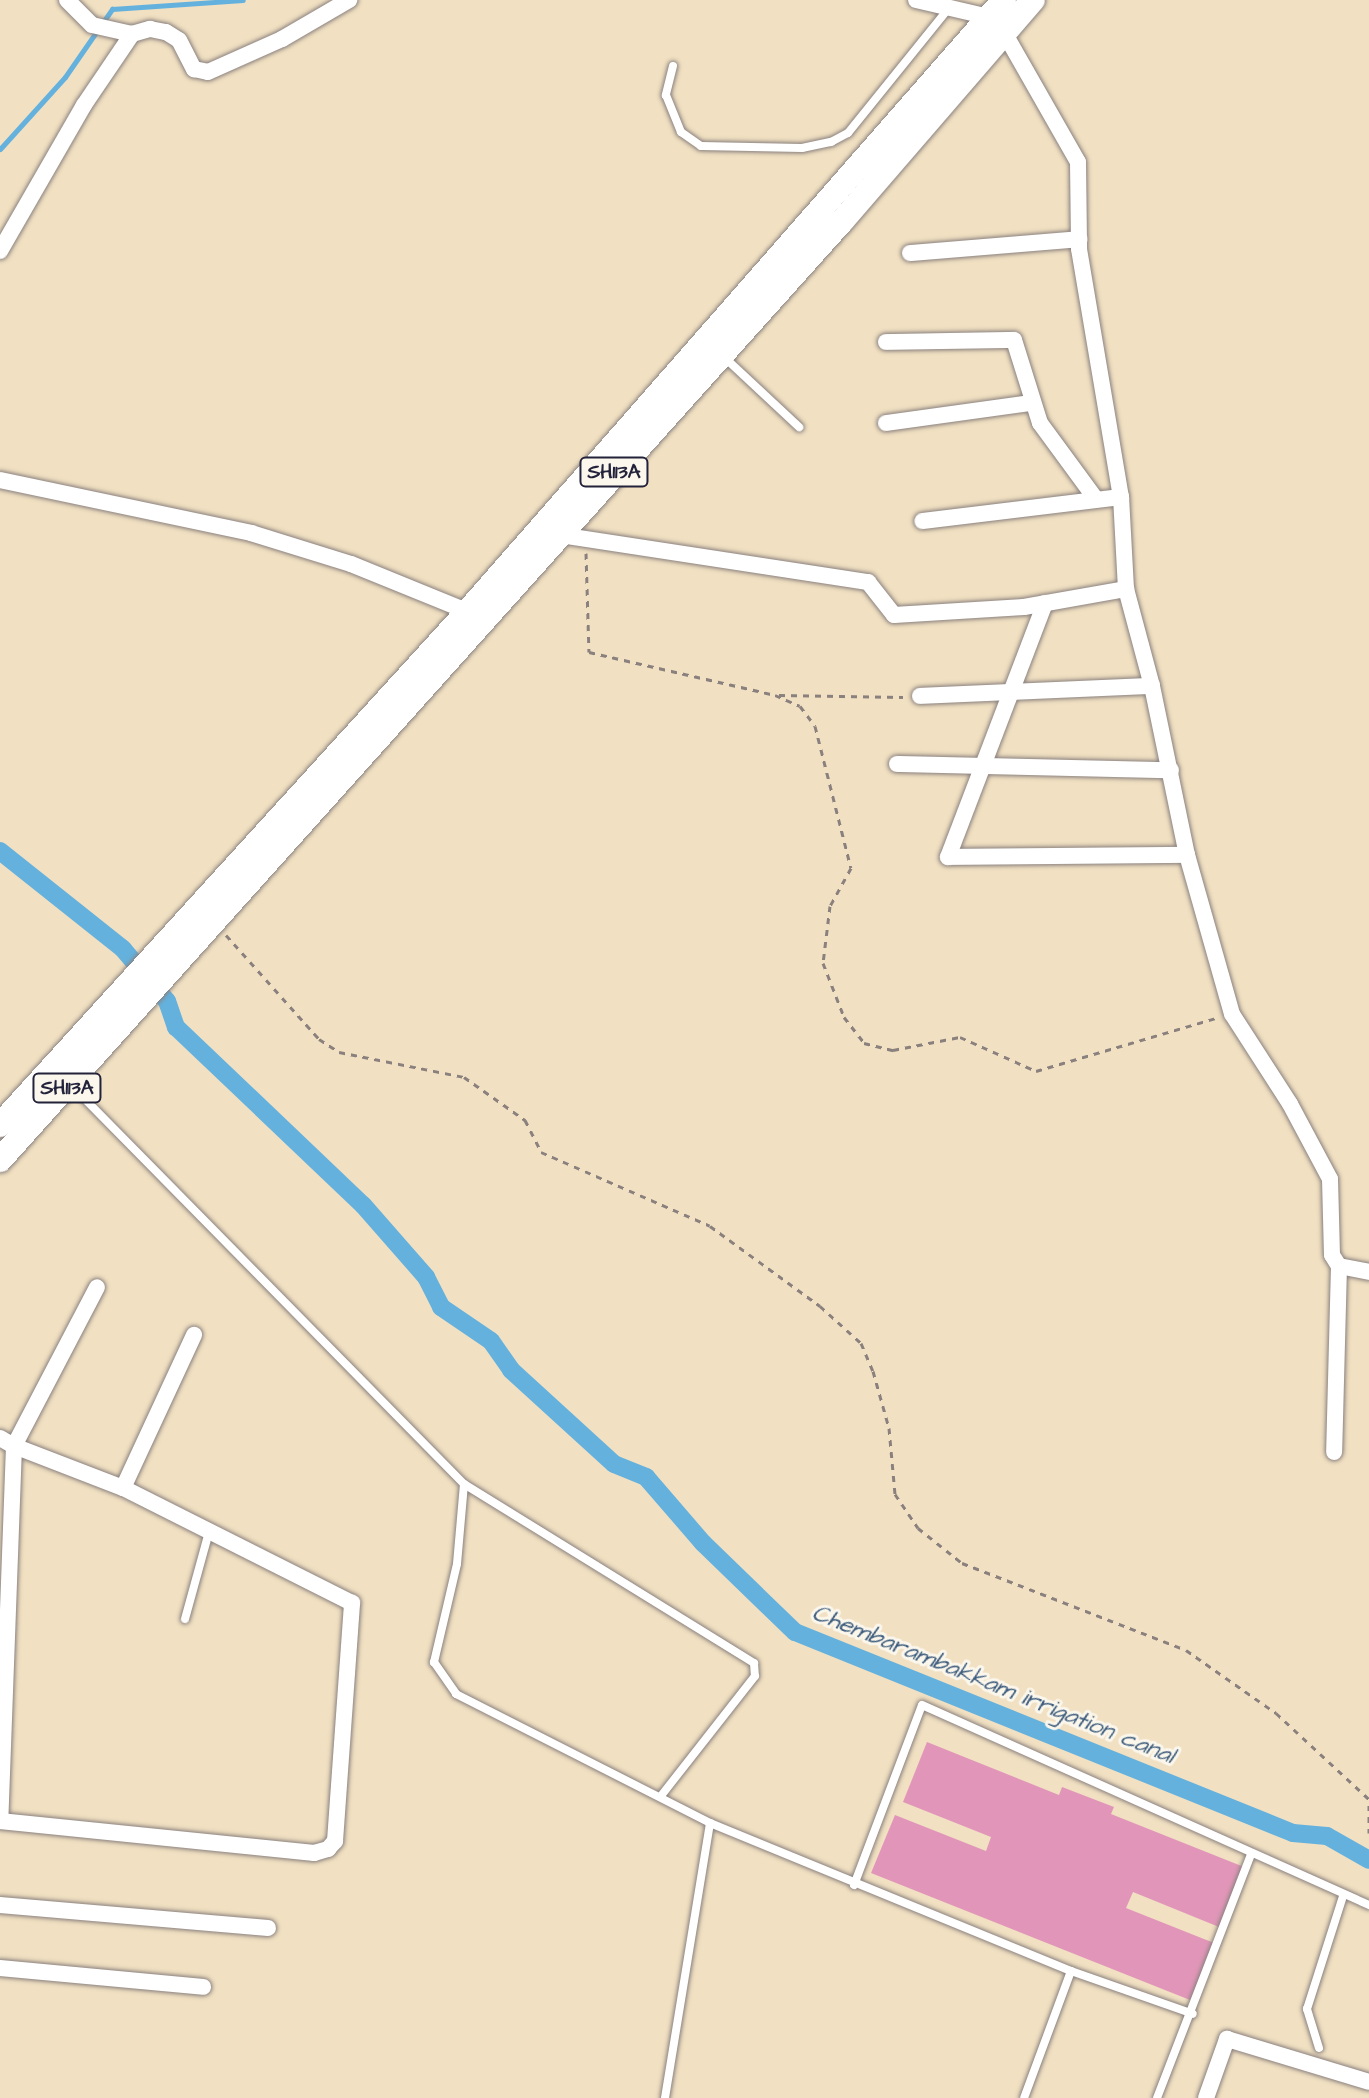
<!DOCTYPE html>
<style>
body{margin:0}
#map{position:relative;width:1369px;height:2098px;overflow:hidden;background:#f1e0c2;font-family:"Architects Daughter",sans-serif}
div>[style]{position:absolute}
.stream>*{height:5px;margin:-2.5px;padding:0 2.5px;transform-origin:2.5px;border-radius:2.5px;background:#64b1de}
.canal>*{height:18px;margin:-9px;padding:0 9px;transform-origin:9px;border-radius:9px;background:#64b1de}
.building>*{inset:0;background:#e196b9}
.path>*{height:3px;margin-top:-1.5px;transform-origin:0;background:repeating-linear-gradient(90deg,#8a817e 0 6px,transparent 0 12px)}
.roads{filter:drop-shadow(0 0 2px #8a817e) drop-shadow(0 0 2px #8a817e)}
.lane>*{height:8px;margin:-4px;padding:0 4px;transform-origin:4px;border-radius:4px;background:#fff}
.street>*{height:16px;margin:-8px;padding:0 8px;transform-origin:8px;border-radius:8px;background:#fff}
.primary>*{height:24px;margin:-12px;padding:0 12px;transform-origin:12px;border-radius:12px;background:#fff}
span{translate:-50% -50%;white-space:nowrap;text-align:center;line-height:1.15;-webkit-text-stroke:6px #fbf7ec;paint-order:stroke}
.shield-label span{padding:2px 6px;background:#fbf7ec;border:2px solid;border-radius:6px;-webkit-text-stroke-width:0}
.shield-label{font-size:20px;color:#22223b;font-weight:700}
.water-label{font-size:24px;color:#3c5b7c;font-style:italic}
</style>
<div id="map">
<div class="stream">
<i style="left:0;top:149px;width:97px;rotate:-47.9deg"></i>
<i style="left:65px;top:77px;width:83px;rotate:-55.3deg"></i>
<i style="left:112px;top:9px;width:131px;rotate:-3.9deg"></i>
</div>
<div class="canal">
<i style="left:0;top:851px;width:157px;rotate:38.5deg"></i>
<i style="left:123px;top:949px;width:68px;rotate:49.8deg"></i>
<i style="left:167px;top:1001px;width:28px;rotate:71deg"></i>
<i style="left:176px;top:1027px;width:258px;rotate:43.6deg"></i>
<i style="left:363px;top:1205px;width:96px;rotate:48.8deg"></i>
<i style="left:426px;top:1277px;width:34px;rotate:63deg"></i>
<i style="left:441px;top:1307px;width:60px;rotate:34.2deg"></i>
<i style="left:491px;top:1341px;width:35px;rotate:55deg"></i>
<i style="left:511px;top:1370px;width:139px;rotate:42.4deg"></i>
<i style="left:614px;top:1464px;width:35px;rotate:22deg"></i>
<i style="left:646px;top:1477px;width:87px;rotate:49.2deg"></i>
<i style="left:703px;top:1543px;width:128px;rotate:44.1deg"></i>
<i style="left:795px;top:1632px;width:537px;rotate:21.98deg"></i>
<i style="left:1293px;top:1833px;width:34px;rotate:5deg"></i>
<i style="left:1327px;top:1836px;width:48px;rotate:29.7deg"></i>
</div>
<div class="building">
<i style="clip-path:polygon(927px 1742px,1059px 1795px,1062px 1787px,1114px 1807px,1111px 1814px,1244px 1867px,1219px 1927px,1133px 1892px,1126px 1908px,1214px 1943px,1190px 2000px,871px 1873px,895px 1815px,986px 1851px,991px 1837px,903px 1802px)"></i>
</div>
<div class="path">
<i style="left:586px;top:553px;width:99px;rotate:88.3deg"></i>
<i style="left:589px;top:652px;width:191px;rotate:13deg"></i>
<i style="left:775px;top:695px;width:27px;rotate:24deg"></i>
<i style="left:800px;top:706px;width:25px;rotate:53deg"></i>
<i style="left:815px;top:726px;width:146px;rotate:75.8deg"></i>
<i style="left:851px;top:868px;width:43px;rotate:118.9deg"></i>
<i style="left:830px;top:906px;width:57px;rotate:97deg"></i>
<i style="left:823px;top:963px;width:58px;rotate:68.7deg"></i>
<i style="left:844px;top:1017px;width:33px;rotate:52deg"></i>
<i style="left:864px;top:1043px;width:30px;rotate:14deg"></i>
<i style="left:893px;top:1050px;width:68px;rotate:-11deg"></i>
<i style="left:960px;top:1037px;width:83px;rotate:24.1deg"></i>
<i style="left:1036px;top:1071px;width:188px;rotate:-16.4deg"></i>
<i style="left:779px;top:695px;width:124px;rotate:0.9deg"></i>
<i style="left:226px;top:935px;width:140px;rotate:48.2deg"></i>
<i style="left:319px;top:1039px;width:24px;rotate:33deg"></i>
<i style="left:339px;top:1052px;width:127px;rotate:11.3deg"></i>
<i style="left:464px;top:1077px;width:75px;rotate:35.2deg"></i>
<i style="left:525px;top:1120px;width:36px;rotate:63deg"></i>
<i style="left:541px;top:1152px;width:184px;rotate:23.6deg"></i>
<i style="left:710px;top:1226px;width:136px;rotate:36deg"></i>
<i style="left:820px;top:1306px;width:55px;rotate:42.1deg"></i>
<i style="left:861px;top:1343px;width:30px;rotate:67deg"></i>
<i style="left:873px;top:1371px;width:59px;rotate:74.3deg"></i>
<i style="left:889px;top:1428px;width:66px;rotate:84.8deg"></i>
<i style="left:895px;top:1494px;width:41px;rotate:55.9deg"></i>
<i style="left:918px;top:1528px;width:56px;rotate:38.5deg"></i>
<i style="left:962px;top:1563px;width:240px;rotate:21.2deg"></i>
<i style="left:1186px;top:1650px;width:110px;rotate:35deg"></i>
<i style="left:1276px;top:1713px;width:127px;rotate:42.8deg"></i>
<i style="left:1369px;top:1805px;width:28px;rotate:90deg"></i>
</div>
<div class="roads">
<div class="lane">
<i style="left:673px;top:66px;width:30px;rotate:104deg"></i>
<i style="left:666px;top:95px;width:40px;rotate:68deg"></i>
<i style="left:681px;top:132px;width:24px;rotate:35deg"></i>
<i style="left:701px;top:146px;width:101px;rotate:1.1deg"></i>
<i style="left:802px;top:148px;width:30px;rotate:-12deg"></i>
<i style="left:831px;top:142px;width:19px;rotate:-28deg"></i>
<i style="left:848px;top:133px;width:161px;rotate:-51.1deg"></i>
<i style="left:724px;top:357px;width:103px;rotate:43deg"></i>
<i style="left:71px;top:1085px;width:560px;rotate:45.43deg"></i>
<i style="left:464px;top:1484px;width:80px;rotate:95deg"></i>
<i style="left:457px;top:1564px;width:101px;rotate:103.2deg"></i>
<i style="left:434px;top:1662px;width:39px;rotate:55deg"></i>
<i style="left:456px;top:1694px;width:285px;rotate:26.9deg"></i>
<i style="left:710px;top:1823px;width:279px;rotate:99.3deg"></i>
<i style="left:464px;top:1484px;width:341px;rotate:31.7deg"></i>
<i style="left:754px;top:1663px;width:13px;rotate:86deg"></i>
<i style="left:755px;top:1676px;width:152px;rotate:128.1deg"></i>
<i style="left:185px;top:1619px;width:90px;rotate:-74.6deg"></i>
<i style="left:710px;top:1823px;width:390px;rotate:22.3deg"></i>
<i style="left:1071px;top:1971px;width:135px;rotate:110.3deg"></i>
<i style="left:854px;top:1885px;width:192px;rotate:-69.3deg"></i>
<i style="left:922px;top:1705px;width:490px;rotate:24.1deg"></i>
<i style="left:1071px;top:1971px;width:129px;rotate:19.4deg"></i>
<i style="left:1319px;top:2048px;width:41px;rotate:-107.1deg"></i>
<i style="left:1307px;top:2009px;width:119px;rotate:-72.3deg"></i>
<i style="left:1157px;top:2098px;width:261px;rotate:-68.9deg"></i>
</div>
<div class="street">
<i style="left:67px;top:0;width:35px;rotate:45deg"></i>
<i style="left:92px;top:25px;width:41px;rotate:12.7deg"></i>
<i style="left:132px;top:34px;width:19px;rotate:-16deg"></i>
<i style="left:150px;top:29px;width:16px;rotate:11deg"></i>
<i style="left:166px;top:32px;width:15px;rotate:32deg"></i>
<i style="left:179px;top:40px;width:33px;rotate:63deg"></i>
<i style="left:194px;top:69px;width:14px;rotate:12deg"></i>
<i style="left:208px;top:72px;width:81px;rotate:-24deg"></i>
<i style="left:282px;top:39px;width:78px;rotate:-30.2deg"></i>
<i style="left:916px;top:0;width:75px;rotate:13.1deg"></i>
<i style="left:989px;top:17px;width:23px;rotate:47deg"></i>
<i style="left:1005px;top:34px;width:147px;rotate:60.3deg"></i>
<i style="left:1078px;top:162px;width:87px;rotate:89.3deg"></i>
<i style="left:1079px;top:249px;width:252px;rotate:80.4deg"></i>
<i style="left:1121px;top:497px;width:200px;rotate:173.1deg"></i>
<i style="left:0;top:251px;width:168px;rotate:-60.1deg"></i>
<i style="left:84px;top:105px;width:86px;rotate:-55.9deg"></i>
<i style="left:910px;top:253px;width:170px;rotate:-4.7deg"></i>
<i style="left:886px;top:342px;width:128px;rotate:-0.9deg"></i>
<i style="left:1014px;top:340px;width:87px;rotate:72.6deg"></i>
<i style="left:1040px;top:423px;width:93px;rotate:53.7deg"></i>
<i style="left:886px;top:423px;width:146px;rotate:-7.9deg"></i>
<i style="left:0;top:480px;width:257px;rotate:11.9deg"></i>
<i style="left:251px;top:533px;width:105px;rotate:17.2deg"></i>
<i style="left:351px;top:564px;width:133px;rotate:22.1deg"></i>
<i style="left:554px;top:534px;width:318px;rotate:8.7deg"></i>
<i style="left:868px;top:582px;width:42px;rotate:51.8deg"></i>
<i style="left:894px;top:615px;width:130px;rotate:-3.5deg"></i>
<i style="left:1024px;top:607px;width:104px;rotate:-10deg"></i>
<i style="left:1045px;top:603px;width:272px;rotate:110.9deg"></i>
<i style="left:948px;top:857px;width:239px;rotate:-0.5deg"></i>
<i style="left:1187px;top:855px;width:173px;rotate:-101.7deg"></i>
<i style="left:920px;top:696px;width:232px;rotate:-2.5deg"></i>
<i style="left:1152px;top:686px;width:100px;rotate:-105deg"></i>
<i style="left:1126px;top:589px;width:92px;rotate:-93.1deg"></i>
<i style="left:897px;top:764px;width:274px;rotate:1.3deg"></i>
<i style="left:1187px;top:855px;width:165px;rotate:74.2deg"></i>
<i style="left:1232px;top:1014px;width:107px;rotate:57.2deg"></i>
<i style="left:1290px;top:1104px;width:85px;rotate:61.9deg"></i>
<i style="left:1330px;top:1179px;width:76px;rotate:88.5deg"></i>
<i style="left:1332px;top:1255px;width:13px;rotate:58deg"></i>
<i style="left:1339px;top:1266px;width:186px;rotate:91.5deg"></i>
<i style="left:1339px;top:1266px;width:31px;rotate:11deg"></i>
<i style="left:0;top:1438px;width:16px;rotate:30deg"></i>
<i style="left:14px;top:1446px;width:373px;rotate:92.1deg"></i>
<i style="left:123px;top:1488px;width:169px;rotate:-65.1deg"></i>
<i style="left:0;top:1821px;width:316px;rotate:5.8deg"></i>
<i style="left:314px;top:1853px;width:15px;rotate:-16deg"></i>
<i style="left:328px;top:1849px;width:11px;rotate:-49deg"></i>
<i style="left:335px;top:1841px;width:239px;rotate:-85.9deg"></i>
<i style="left:352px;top:1603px;width:256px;rotate:-153.3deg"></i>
<i style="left:123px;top:1488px;width:117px;rotate:-158.9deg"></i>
<i style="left:14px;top:1446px;width:179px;rotate:-62.4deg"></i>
<i style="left:0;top:1905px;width:269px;rotate:4.9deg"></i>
<i style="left:0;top:1968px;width:204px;rotate:5.3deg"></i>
<i style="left:1206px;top:2098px;width:63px;rotate:-70.4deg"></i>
<i style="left:1227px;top:2039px;width:148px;rotate:16.8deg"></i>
</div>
<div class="primary">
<i style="left:0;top:1125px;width:695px;rotate:-47.68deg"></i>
<i style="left:468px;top:611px;width:813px;rotate:-48.74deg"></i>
<i style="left:0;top:1160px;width:1261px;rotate:-48.12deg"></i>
<i style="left:842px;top:221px;width:292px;rotate:-49.2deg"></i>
</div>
</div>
<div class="shield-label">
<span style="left:614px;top:472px">SH113A</span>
<span style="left:67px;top:1088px">SH113A</span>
</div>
<div class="water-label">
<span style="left:993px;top:1685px;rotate:22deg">Chembarambakkam irrigation canal</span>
</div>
</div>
